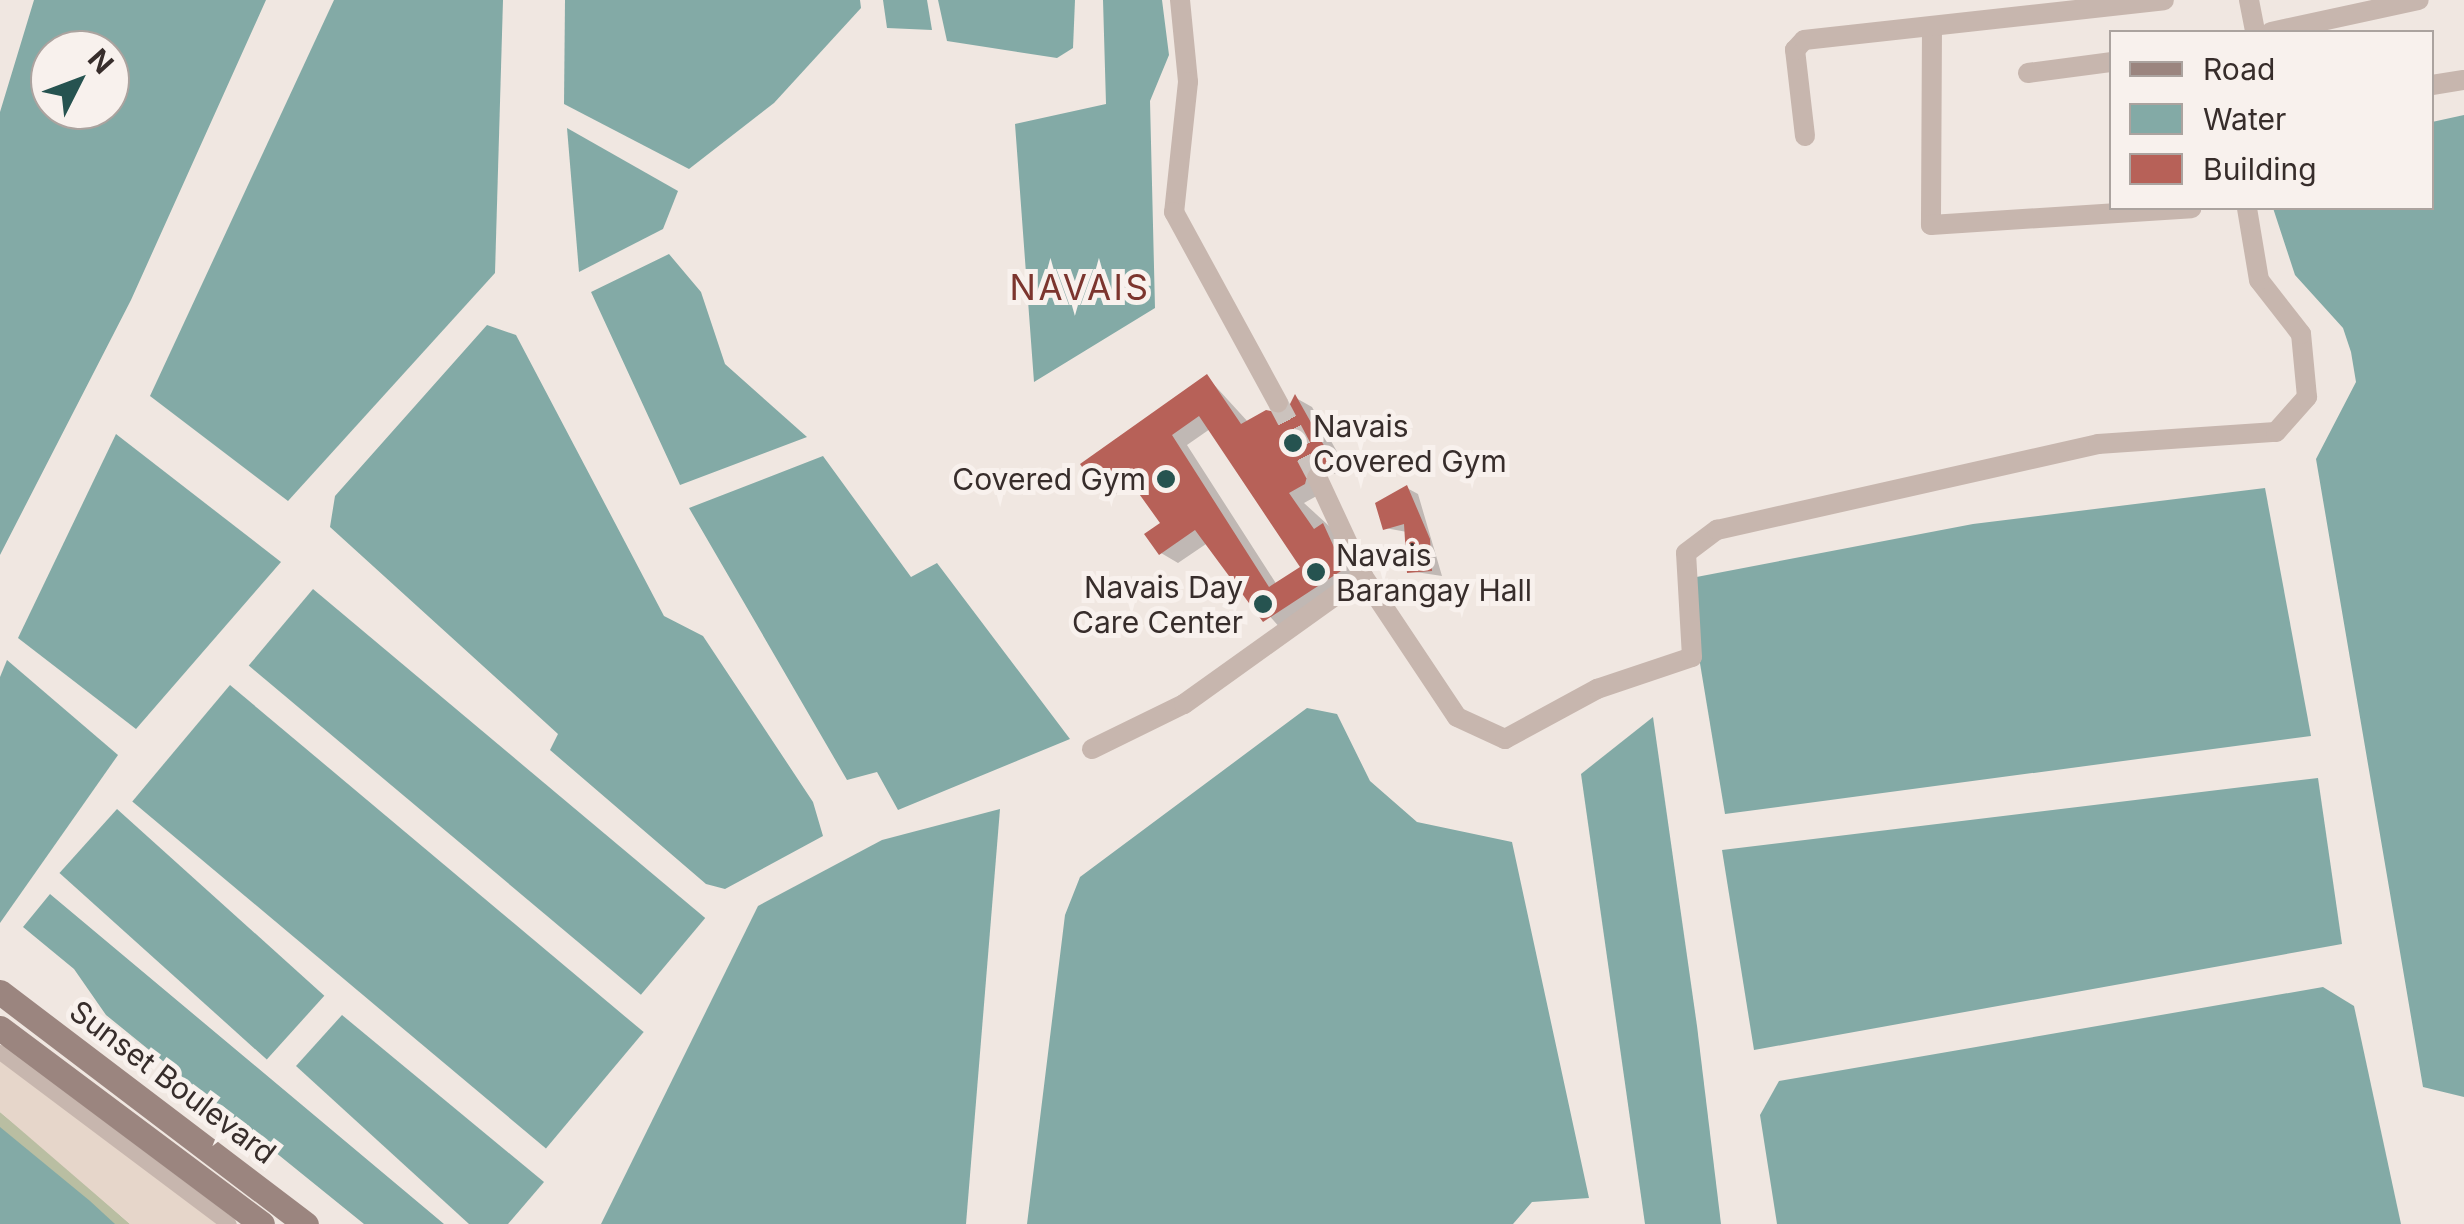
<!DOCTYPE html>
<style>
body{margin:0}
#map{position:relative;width:2464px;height:1224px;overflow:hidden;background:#f0e7e1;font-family:Inter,sans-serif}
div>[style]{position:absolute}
.green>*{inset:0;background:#b9bea2}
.plaza>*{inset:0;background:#e6d6ca}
.water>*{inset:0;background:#83aaa6;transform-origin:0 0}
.shadow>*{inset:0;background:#0003}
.building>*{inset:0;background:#b76158}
.minor-tunnel>*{height:20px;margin-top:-10px;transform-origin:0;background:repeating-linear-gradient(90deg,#cbc2bd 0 20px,transparent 0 30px)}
.pedestrian>*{height:15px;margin:-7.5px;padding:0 7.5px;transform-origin:7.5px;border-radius:7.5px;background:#c7b6ae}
.minor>*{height:20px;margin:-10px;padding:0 10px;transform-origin:10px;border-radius:10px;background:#c7b6ae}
.secondary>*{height:25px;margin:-12.5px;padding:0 12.5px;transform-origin:12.5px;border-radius:12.5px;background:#9b857f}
.dots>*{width:28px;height:28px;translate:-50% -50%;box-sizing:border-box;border:5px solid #f8f1ed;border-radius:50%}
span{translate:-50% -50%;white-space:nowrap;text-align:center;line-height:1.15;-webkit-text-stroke:10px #f8f1ed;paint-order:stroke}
.poi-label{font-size:30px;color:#372d2b}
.left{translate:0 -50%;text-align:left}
.right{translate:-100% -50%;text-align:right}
.street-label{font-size:30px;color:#372d2b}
.quarter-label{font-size:35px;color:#7c352e;letter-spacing:2.5px}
.legend{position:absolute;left:2109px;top:30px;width:325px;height:180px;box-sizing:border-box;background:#f8f1ed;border:2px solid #aba39f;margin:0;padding:12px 18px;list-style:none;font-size:30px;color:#372d2b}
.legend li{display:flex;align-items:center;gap:20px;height:50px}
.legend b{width:50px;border:2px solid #aba39f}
.north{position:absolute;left:30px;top:30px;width:100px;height:100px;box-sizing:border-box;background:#f8f1ed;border:2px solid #aba39f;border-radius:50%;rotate:48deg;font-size:28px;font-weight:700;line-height:40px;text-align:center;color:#372d2b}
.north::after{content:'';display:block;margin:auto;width:35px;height:45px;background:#265350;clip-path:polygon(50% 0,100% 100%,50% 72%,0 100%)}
</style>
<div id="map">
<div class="green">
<i style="clip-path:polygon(0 1112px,37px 1142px,130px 1224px,55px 1224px,0 1165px)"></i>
</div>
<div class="plaza">
<i style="clip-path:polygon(0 1052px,229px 1224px,130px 1224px,0 1112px)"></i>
</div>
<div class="water">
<i style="clip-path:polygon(evenodd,34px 0,266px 0,131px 300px,0 555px,0 112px,34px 0,50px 50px,110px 50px,110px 110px,50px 110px,50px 50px)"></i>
<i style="clip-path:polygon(334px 0,503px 0,495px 273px,288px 501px,150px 396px)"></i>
<i style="clip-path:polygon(565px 0,860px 0,861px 8px,774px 103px,689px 169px,564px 104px)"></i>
<i style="clip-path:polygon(883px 0,927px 0,932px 30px,887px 28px)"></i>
<i style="clip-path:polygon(938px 0,1075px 0,1073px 48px,1057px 58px,947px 41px)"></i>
<i style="clip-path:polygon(1103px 0,1162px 0,1169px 55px,1150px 101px,1155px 308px,1034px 382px,1015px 124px,1106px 104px)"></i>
<i style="clip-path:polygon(2464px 115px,2464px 1097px,2423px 1087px,2316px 459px,2356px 382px,2351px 352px,2343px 328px,2295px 275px,2273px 208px,2432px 208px,2432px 122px)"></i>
<i style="clip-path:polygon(567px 128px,678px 191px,663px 229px,579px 272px)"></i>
<i style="clip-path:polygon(669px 254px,701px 292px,725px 364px,807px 437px,680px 485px,591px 292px)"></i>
<i style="clip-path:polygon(487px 325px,516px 335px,664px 616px,703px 636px,813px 802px,823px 836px,725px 889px,706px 884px,550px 750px,558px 734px,330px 527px,335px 496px)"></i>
<i style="clip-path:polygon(116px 434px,281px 562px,136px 729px,18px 638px)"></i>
<i style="clip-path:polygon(823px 456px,911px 577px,937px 563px,1070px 739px,898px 810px,877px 772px,847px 780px,689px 508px)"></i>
<i style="clip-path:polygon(2265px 488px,2311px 736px,1725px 814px,1686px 579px,1973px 524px)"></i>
<i style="left:313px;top:589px;width:512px;height:100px;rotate:40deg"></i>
<i style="clip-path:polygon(7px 660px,118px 755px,0 923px,0 677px)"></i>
<i style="left:230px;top:685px;width:540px;height:152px;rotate:40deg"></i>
<i style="clip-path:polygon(1307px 708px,1337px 714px,1370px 781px,1417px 822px,1512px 842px,1589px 1198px,1532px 1202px,1513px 1224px,1027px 1224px,1065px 915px,1080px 877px)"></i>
<i style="clip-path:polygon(1653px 717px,1697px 1026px,1721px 1224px,1645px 1224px,1581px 774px)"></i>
<i style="clip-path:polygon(2318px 778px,2342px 944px,1754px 1050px,1722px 850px)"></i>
<i style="left:117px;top:809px;width:279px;height:86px;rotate:42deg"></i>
<i style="clip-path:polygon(1000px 809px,966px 1224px,601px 1224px,758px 906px,882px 840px)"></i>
<i style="clip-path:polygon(50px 894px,444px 1224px,364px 1224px,106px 1015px,74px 969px,23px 927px)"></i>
<i style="clip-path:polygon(2323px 987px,2354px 1006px,2401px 1224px,1777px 1224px,1760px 1115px,1779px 1081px)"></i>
<i style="clip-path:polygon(342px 1015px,544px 1182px,508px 1224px,469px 1224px,296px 1066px)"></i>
<i style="clip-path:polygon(0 1127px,90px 1201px,115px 1224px,0 1224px)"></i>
</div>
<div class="shadow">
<i style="clip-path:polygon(evenodd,1207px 377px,1249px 423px,1287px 417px,1296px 398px,1312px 407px,1350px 475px,1327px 473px,1322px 493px,1304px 503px,1340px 536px,1360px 578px,1282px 630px,1206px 544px,1178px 563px,1161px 553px,1163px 524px,1134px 482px,1115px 495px,1098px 486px,1207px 377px,1210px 429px,1304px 568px,1277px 585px,1187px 445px,1210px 429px)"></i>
<i style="clip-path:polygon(1407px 488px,1418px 494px,1442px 576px,1409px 571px,1407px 532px,1385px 528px)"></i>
</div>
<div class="building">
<i style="clip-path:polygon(evenodd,1207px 374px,1241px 424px,1266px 410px,1285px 414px,1295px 394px,1336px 467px,1310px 465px,1305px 484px,1289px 493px,1314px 529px,1323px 523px,1344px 569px,1263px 622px,1195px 530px,1159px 555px,1144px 534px,1160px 523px,1122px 470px,1097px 488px,1080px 464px,1207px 374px,1199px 416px,1300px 567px,1269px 587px,1172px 435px,1199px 416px)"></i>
<i style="clip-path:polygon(1407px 485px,1430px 539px,1432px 571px,1407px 573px,1404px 524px,1383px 530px,1375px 503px)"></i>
</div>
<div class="minor-tunnel">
<i style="left:1278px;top:403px;width:84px;rotate:62.2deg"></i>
</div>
<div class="pedestrian">
<i style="left:0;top:1052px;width:286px;rotate:36.9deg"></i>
</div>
<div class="minor">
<i style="left:1180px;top:0;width:82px;rotate:84.4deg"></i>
<i style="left:1188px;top:82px;width:131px;rotate:96.1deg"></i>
<i style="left:1174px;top:212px;width:217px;rotate:61.4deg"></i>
<i style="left:2249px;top:0;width:33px;rotate:79deg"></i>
<i style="left:1932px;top:27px;width:198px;rotate:90.3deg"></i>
<i style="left:1931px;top:225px;width:261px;rotate:-3.7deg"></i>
<i style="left:2271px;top:32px;width:151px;rotate:-12.2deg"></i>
<i style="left:2028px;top:73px;width:85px;rotate:-7.5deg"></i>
<i style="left:2432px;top:85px;width:32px;rotate:-9deg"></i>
<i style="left:1805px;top:136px;width:87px;rotate:-96.6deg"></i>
<i style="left:1795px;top:50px;width:13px;rotate:-48deg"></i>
<i style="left:1804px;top:40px;width:362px;rotate:-6.3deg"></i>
<i style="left:1363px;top:576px;width:169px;rotate:56.3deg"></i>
<i style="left:1457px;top:717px;width:53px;rotate:24.6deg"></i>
<i style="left:1505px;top:739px;width:105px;rotate:-28.5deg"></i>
<i style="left:1597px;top:689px;width:100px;rotate:-18.6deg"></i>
<i style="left:1692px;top:657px;width:104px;rotate:-93.3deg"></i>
<i style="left:1686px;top:553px;width:39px;rotate:-37deg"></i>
<i style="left:1717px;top:530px;width:391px;rotate:-12.7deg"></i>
<i style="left:2098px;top:444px;width:178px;rotate:-3.9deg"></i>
<i style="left:2276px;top:432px;width:47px;rotate:-48.5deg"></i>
<i style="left:2307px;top:397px;width:63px;rotate:-95.4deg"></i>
<i style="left:2301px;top:334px;width:68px;rotate:-127.9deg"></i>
<i style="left:2259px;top:280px;width:73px;rotate:-99.5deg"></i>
<i style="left:1092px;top:749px;width:102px;rotate:-26.1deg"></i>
<i style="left:1184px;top:704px;width:220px;rotate:-35.6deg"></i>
<i style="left:1363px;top:576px;width:109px;rotate:-114.9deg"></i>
</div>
<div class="secondary">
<i style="left:0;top:992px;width:384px;rotate:37.2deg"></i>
<i style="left:0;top:1028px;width:327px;rotate:36.8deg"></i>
</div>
<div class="dots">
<i style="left:1293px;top:443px;background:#265350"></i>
<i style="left:1166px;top:479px;background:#265350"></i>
<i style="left:1316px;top:572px;background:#265350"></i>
<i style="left:1263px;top:604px;background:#265350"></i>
</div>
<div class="poi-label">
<span class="left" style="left:1313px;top:443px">Navais<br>Covered Gym</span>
<span class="right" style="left:1146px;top:479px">Covered Gym</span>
<span class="left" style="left:1336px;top:572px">Navais<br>Barangay Hall</span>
<span class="right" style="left:1243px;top:604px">Navais Day<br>Care Center</span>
</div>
<div class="street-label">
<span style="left:173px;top:1082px;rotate:37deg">Sunset Boulevard</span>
</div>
<div class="quarter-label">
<span style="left:1080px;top:287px">NAVAIS</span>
</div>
<ul class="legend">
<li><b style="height:12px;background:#9b857f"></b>Road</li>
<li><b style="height:28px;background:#83aaa6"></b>Water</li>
<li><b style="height:28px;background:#b76158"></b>Building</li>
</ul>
<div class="north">N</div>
</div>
